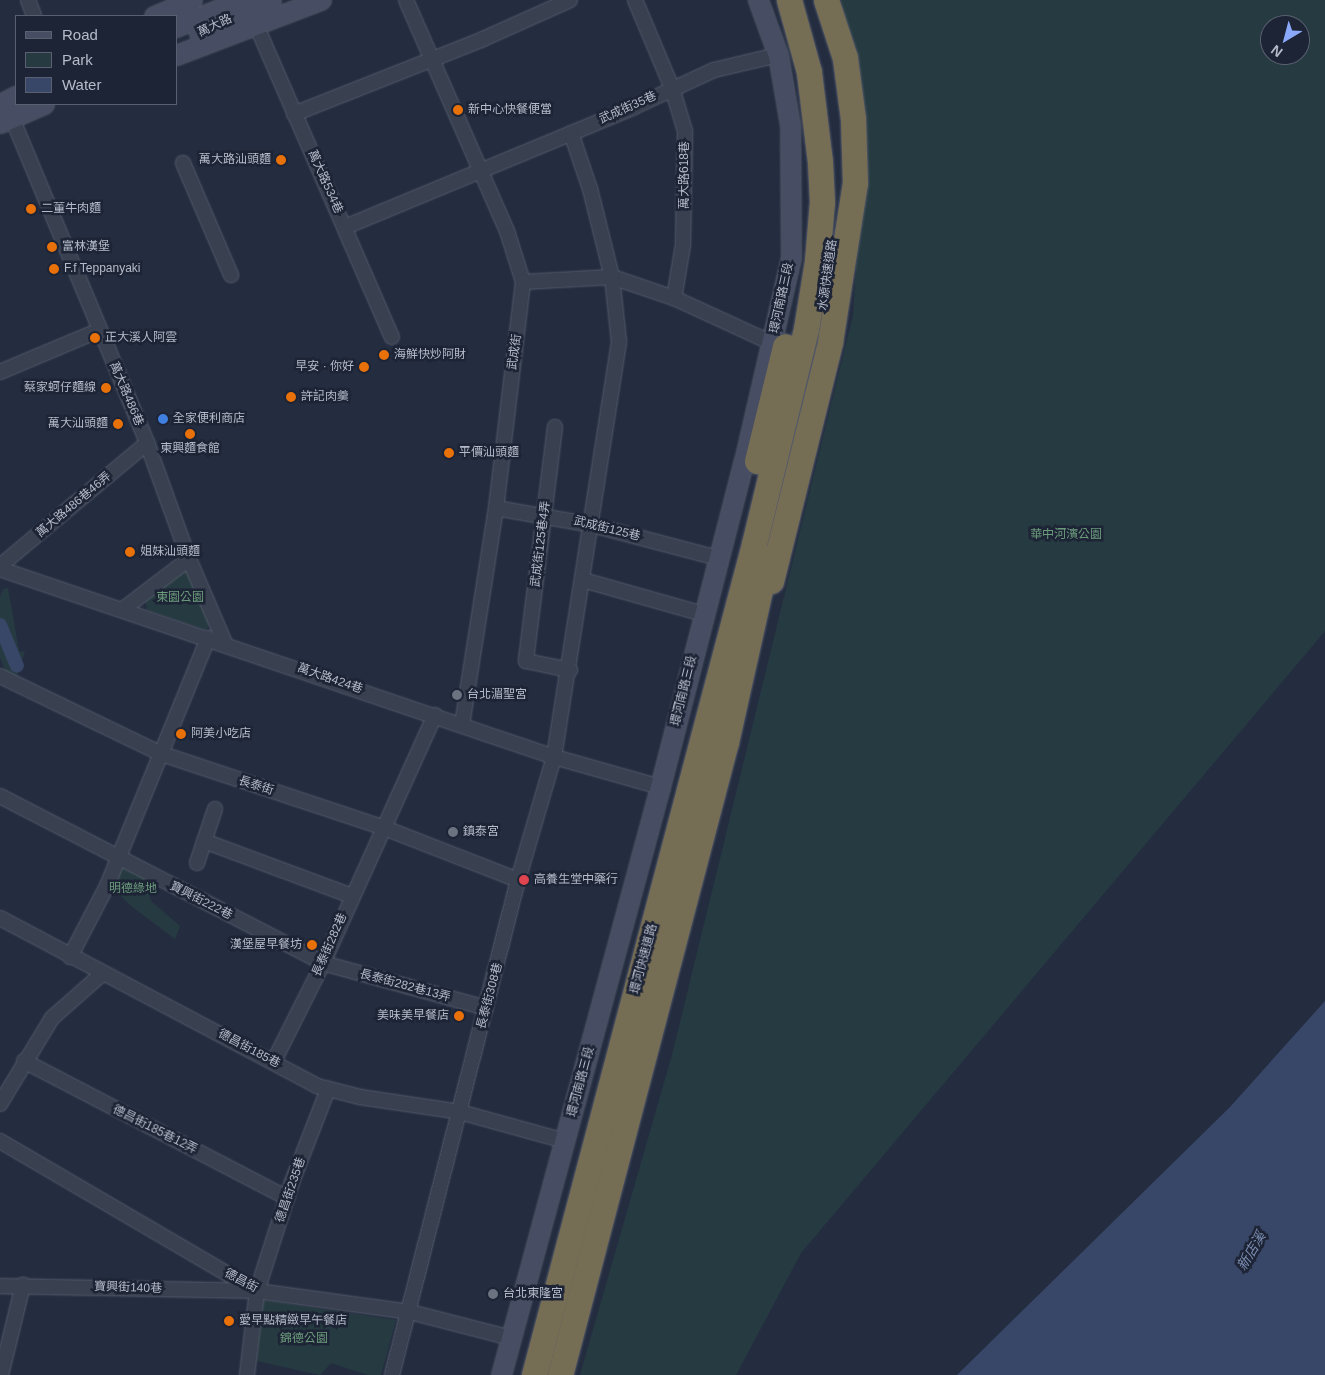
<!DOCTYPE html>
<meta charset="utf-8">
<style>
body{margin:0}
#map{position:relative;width:1325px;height:1375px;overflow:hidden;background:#242d40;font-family:Arial,"Noto Sans TC",sans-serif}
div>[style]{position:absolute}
.green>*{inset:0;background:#263b41}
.water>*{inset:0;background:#384667}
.canal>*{height:14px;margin:-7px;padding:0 7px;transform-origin:7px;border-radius:7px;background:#384667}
.roads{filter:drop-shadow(0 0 1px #545a6a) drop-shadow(0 0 1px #545a6a)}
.street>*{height:14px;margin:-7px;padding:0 7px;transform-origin:7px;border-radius:7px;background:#394050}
.secondary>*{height:19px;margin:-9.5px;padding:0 9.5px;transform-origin:9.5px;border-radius:9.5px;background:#474e63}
.highway>*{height:25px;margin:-12.5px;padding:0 12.5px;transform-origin:12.5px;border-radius:12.5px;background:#766d55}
.dots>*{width:14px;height:14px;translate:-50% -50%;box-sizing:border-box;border:2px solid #1d2435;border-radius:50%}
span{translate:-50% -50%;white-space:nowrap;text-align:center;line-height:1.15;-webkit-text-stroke:5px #1d2435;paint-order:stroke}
.street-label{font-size:12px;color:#b5bbca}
.poi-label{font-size:12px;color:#b5bbca}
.left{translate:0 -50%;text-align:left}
.right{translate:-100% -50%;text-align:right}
.park-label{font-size:12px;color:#6c9c7c}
.water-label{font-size:14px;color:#7c8db2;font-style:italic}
.legend{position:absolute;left:15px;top:15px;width:162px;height:90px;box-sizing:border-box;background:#1d2435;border:1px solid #5a6071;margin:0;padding:6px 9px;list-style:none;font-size:15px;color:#b5bbca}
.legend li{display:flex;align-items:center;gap:10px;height:25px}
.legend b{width:25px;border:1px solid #5a6071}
.north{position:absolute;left:1260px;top:15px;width:50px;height:50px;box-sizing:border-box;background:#1d2435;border:1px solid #5a6071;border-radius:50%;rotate:217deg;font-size:14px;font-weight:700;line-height:20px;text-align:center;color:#b5bbca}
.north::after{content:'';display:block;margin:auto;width:18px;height:22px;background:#8aa9fa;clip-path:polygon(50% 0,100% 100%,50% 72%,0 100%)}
</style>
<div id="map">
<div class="green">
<i style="clip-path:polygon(evenodd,841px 0,1325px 0,1325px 631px,801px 1253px,736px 1375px,580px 1375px,672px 1055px,853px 315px,864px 138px,841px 0,1270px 25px,1300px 25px,1300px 55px,1270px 55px,1270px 25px)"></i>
<i style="clip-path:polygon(181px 568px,192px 571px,212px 620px,206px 630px,147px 610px,145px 599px)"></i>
<i style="clip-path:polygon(8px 588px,19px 651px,25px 652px,16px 678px,6px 672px,0 658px,0 597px,3px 589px)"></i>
<i style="clip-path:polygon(120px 865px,144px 877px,151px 901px,180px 926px,175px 939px,131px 906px,112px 887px)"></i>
<i style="clip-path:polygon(262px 1300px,396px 1320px,381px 1375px,368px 1375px,331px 1363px,320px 1375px,257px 1361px)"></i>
</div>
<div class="water">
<i style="clip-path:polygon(1325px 1001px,1325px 1375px,957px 1375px,1230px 1107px)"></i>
</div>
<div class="canal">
<i style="left:0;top:625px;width:44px;rotate:67.5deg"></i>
</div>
<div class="roads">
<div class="street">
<i style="left:28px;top:0;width:17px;rotate:69deg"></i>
<i style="left:406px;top:0;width:255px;rotate:66.4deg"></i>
<i style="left:508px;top:234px;width:50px;rotate:72.6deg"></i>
<i style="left:523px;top:282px;width:228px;rotate:96.8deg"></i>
<i style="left:496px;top:508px;width:219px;rotate:98.9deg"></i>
<i style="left:635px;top:0;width:95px;rotate:67.2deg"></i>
<i style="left:672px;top:88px;width:45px;rotate:73.2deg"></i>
<i style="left:685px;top:131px;width:114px;rotate:91deg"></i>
<i style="left:683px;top:245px;width:54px;rotate:99.6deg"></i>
<i style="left:257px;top:27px;width:338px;rotate:66.5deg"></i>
<i style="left:294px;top:114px;width:203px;rotate:-21.6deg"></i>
<i style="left:483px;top:39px;width:95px;rotate:-24.1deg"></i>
<i style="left:12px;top:118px;width:352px;rotate:67.4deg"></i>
<i style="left:147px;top:443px;width:123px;rotate:70.1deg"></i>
<i style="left:189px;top:559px;width:91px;rotate:66.8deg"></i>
<i style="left:183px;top:163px;width:122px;rotate:66.8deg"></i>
<i style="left:345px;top:227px;width:311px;rotate:-22.5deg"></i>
<i style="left:632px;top:108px;width:90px;rotate:-24.9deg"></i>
<i style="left:714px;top:70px;width:66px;rotate:-13.2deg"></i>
<i style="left:523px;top:282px;width:89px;rotate:-3.2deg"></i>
<i style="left:612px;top:277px;width:65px;rotate:18.7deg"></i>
<i style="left:674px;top:298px;width:108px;rotate:24.7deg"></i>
<i style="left:0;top:372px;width:108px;rotate:-22.8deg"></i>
<i style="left:555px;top:427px;width:236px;rotate:97.1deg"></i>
<i style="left:526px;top:661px;width:45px;rotate:11.6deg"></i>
<i style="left:496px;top:508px;width:97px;rotate:10deg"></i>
<i style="left:592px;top:525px;width:130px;rotate:14.7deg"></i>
<i style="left:0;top:566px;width:192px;rotate:-39.9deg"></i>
<i style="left:0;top:569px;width:585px;rotate:18.74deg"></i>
<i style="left:554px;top:757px;width:110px;rotate:15.8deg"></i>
<i style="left:583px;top:580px;width:125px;rotate:15.8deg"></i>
<i style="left:122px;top:610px;width:84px;rotate:-37.3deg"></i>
<i style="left:0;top:676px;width:177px;rotate:25.8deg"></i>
<i style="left:159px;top:753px;width:235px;rotate:18.4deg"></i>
<i style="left:382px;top:827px;width:146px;rotate:21.3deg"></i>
<i style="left:0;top:796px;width:364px;rotate:27.3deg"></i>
<i style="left:323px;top:963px;width:169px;rotate:15.4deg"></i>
<i style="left:204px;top:841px;width:158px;rotate:20.4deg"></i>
<i style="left:197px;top:863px;width:57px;rotate:-71.6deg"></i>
<i style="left:0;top:918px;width:359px;rotate:27.9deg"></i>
<i style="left:317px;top:1086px;width:44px;rotate:14.3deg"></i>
<i style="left:360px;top:1097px;width:101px;rotate:8.5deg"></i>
<i style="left:460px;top:1112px;width:109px;rotate:15.4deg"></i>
<i style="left:70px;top:957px;width:80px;rotate:-62.5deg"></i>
<i style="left:107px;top:886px;width:268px;rotate:-67.8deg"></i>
<i style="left:24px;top:1061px;width:297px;rotate:27.5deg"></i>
<i style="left:274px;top:1061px;width:110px;rotate:-63.4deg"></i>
<i style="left:323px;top:963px;width:272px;rotate:-65.7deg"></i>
<i style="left:0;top:1104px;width:100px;rotate:-58.8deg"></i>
<i style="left:52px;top:1018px;width:68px;rotate:-41.4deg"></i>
<i style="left:0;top:1141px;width:298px;rotate:30.3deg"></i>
<i style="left:257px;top:1291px;width:154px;rotate:7.8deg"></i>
<i style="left:410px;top:1312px;width:104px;rotate:14.4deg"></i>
<i style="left:0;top:1286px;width:256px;rotate:1.1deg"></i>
<i style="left:1px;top:1375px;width:93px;rotate:-76.3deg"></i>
<i style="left:247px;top:1375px;width:85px;rotate:-83.2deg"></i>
<i style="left:257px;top:1291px;width:114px;rotate:-72.2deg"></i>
<i style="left:292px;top:1182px;width:100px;rotate:-68.8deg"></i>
<i style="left:392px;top:1375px;width:511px;rotate:-75.72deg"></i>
<i style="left:518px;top:880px;width:128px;rotate:-73.7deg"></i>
<i style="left:554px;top:757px;width:420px;rotate:-81.1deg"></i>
<i style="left:619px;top:342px;width:65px;rotate:-96.1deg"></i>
<i style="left:612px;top:277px;width:91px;rotate:-104deg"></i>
<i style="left:590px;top:189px;width:59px;rotate:-108.7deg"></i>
</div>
<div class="secondary">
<i style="left:154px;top:16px;width:41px;rotate:-22.8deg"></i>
<i style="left:176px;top:27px;width:69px;rotate:-22.9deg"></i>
<i style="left:199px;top:33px;width:79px;rotate:-24.6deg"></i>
<i style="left:176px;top:55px;width:155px;rotate:-20.8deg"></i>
<i style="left:0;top:104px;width:18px;rotate:-27deg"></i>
<i style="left:0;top:123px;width:48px;rotate:-23.4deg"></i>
<i style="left:501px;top:1375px;width:609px;rotate:-74.87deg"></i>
<i style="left:660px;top:787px;width:337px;rotate:-75.6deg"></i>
<i style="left:744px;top:461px;width:209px;rotate:-77deg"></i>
<i style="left:791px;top:257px;width:132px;rotate:-90.4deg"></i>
<i style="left:790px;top:125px;width:71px;rotate:-99.7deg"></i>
<i style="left:778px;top:55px;width:59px;rotate:-110deg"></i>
</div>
<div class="highway">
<i style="left:757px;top:461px;width:118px;rotate:-76.3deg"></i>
<i style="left:771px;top:581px;width:246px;rotate:-76.1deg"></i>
<i style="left:830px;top:342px;width:161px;rotate:-81.1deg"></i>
<i style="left:855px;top:183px;width:64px;rotate:-91.8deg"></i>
<i style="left:853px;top:119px;width:62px;rotate:-97.5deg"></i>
<i style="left:845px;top:58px;width:61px;rotate:-108.1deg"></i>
<i style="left:534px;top:1375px;width:860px;rotate:-75.17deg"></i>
<i style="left:754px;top:544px;width:221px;rotate:-76.4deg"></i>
<i style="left:806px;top:329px;width:69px;rotate:-80.8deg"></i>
<i style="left:817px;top:261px;width:59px;rotate:-85.2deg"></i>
<i style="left:822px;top:202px;width:40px;rotate:-92.9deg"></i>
<i style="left:820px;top:162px;width:91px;rotate:-97deg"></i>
<i style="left:809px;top:72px;width:75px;rotate:-105.5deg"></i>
<i style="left:560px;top:1375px;width:654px;rotate:-75.31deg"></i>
<i style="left:726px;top:742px;width:188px;rotate:-77.4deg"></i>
</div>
</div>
<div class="dots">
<i style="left:458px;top:110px;background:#e8710a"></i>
<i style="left:281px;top:160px;background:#e8710a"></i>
<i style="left:31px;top:209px;background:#e8710a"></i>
<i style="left:52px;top:247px;background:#e8710a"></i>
<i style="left:54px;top:269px;background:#e8710a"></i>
<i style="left:95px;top:338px;background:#e8710a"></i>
<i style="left:384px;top:355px;background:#e8710a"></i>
<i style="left:364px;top:367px;background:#e8710a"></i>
<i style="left:106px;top:388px;background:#e8710a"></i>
<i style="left:291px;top:397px;background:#e8710a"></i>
<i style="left:163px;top:419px;background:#3f7fe0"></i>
<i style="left:118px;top:424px;background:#e8710a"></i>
<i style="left:190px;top:434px;background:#e8710a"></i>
<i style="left:449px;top:453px;background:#e8710a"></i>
<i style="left:130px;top:552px;background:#e8710a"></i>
<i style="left:457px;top:695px;background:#6b7280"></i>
<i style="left:181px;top:734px;background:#e8710a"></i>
<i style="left:453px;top:832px;background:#6b7280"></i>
<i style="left:524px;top:880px;background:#e0444e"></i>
<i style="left:312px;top:945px;background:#e8710a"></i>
<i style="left:459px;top:1016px;background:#e8710a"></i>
<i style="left:493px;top:1294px;background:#6b7280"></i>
<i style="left:229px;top:1321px;background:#e8710a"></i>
</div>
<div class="street-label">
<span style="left:215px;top:26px;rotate:-25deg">萬大路</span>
<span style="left:628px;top:108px;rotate:-24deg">武成街35巷</span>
<span style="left:685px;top:175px;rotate:-90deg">萬大路618巷</span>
<span style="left:325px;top:182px;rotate:66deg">萬大路534巷</span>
<span style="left:828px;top:275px;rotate:-82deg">水源快速道路</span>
<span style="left:782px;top:298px;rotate:-78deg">環河南路三段</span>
<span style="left:515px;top:352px;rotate:-82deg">武成街</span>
<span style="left:126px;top:394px;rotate:67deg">萬大路486巷</span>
<span style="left:74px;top:505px;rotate:-40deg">萬大路486巷46弄</span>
<span style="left:607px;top:529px;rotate:14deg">武成街125巷</span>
<span style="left:541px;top:544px;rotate:-83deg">武成街125巷4弄</span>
<span style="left:330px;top:679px;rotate:19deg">萬大路424巷</span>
<span style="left:684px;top:691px;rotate:-76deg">環河南路三段</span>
<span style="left:256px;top:786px;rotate:18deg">長泰街</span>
<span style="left:201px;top:901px;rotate:27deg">寶興街222巷</span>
<span style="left:330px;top:945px;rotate:-66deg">長泰街282巷</span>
<span style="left:644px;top:959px;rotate:-75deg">環河快速道路</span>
<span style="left:405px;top:986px;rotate:15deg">長泰街282巷13弄</span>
<span style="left:490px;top:996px;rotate:-75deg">長泰街308巷</span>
<span style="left:249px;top:1049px;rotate:28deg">德昌街185巷</span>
<span style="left:581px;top:1082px;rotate:-75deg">環河南路三段</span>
<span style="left:155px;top:1130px;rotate:27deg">德昌街185巷12弄</span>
<span style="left:291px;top:1190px;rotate:-71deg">德昌街235巷</span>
<span style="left:241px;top:1281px;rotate:28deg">德昌街</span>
<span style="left:128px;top:1288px;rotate:2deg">寶興街140巷</span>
</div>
<div class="poi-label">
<span class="left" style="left:468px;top:110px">新中心快餐便當</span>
<span class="right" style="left:271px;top:160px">萬大路汕頭麵</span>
<span class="left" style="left:41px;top:209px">二董牛肉麵</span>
<span class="left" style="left:62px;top:247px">富林漢堡</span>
<span class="left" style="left:64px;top:269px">F.f Teppanyaki</span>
<span class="left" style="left:105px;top:338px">正大溪人阿雲</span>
<span class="left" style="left:394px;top:355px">海鮮快炒阿財</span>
<span class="right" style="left:354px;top:367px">早安 · 你好</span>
<span class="right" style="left:96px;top:388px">蔡家蚵仔麵線</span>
<span class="left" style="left:301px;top:397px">許記肉羹</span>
<span class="left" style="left:173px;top:419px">全家便利商店</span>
<span class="right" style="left:108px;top:424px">萬大汕頭麵</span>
<span style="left:190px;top:449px">東興麵食館</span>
<span class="left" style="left:459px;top:453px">平價汕頭麵</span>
<span class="left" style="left:140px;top:552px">姐妹汕頭麵</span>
<span class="left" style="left:467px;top:695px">台北湄聖宮</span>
<span class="left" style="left:191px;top:734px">阿美小吃店</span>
<span class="left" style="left:463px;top:832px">鎮泰宮</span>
<span class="left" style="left:534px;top:880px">高養生堂中藥行</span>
<span class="right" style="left:302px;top:945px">漢堡屋早餐坊</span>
<span class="right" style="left:449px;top:1016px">美味美早餐店</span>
<span class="left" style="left:503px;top:1294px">台北東隆宮</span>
<span class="left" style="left:239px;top:1321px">愛早點精緻早午餐店</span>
</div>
<div class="park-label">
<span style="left:1066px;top:535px">華中河濱公園</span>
<span style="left:180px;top:598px">東園公園</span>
<span style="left:133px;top:889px">明德綠地</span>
<span style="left:304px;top:1339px">錦德公園</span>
</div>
<div class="water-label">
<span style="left:1251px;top:1251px;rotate:-59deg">新店溪</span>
</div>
<ul class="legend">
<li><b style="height:6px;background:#474e63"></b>Road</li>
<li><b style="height:14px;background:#263b41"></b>Park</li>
<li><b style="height:14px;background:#384667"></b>Water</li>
</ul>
<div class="north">N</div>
</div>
